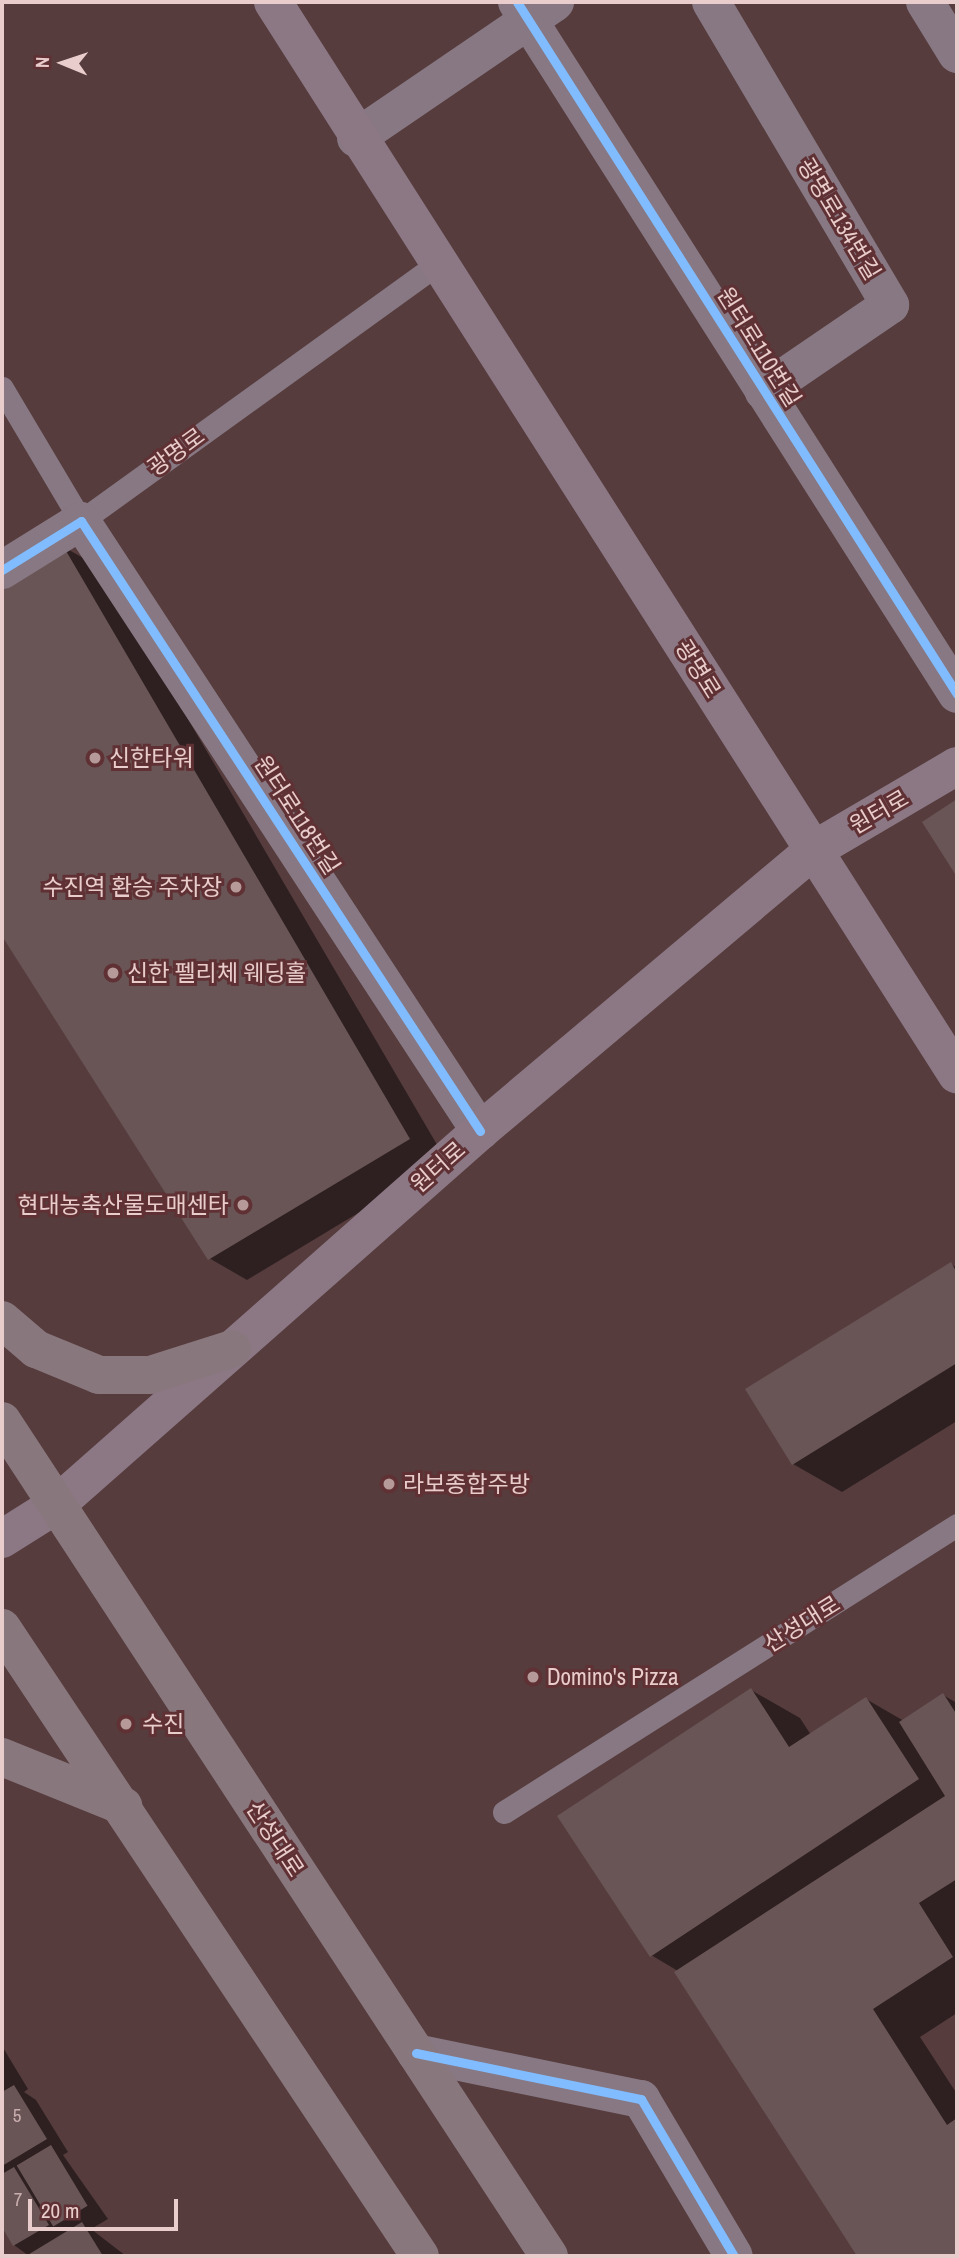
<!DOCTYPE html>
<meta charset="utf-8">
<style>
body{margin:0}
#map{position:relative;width:959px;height:2258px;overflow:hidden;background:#563c3d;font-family:"Archivo Narrow","Noto Sans KR",sans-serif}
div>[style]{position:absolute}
.shadow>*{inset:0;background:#0007}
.building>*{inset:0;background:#6a5556;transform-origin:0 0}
.lane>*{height:23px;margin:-11.5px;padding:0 11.5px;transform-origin:11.5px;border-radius:11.5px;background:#877883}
.street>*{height:38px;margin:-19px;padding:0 19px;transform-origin:19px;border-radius:19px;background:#877883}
.secondary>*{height:38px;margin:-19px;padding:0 19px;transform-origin:19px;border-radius:19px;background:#8c7885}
.primary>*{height:38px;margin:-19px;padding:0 19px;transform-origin:19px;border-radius:19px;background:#89777e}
.cycleway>*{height:9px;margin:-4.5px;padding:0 4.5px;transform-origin:4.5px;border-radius:4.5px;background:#80bcff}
.dots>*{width:19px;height:19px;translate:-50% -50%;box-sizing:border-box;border:4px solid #603134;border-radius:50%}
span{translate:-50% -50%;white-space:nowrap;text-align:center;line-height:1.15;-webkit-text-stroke:6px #603134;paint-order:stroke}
.number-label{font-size:19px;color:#c9aeae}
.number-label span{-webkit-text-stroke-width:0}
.street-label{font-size:23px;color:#e9cccc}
.poi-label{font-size:23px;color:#e9cccc}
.left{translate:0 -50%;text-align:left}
.right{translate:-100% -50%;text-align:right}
.frame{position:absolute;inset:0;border:4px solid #e9cccc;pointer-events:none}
.north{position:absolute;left:28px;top:28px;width:70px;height:70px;-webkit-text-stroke:5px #603134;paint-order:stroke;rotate:272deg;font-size:19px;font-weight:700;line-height:28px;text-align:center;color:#e9cccc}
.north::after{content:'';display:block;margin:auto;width:24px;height:32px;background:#e9cccc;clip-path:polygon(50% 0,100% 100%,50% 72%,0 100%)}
.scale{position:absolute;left:28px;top:2199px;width:150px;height:32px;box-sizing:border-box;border:4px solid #e9cccc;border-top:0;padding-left:9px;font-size:21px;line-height:24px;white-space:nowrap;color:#e9cccc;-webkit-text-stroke:5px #603134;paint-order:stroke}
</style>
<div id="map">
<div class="shadow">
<i style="clip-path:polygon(62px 546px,99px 567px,446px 1160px,247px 1280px,209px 1258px,2px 933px,2px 581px)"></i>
<i style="clip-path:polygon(951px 1264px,957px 1268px,957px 1421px,842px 1492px,793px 1464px)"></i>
<i style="clip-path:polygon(751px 1690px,800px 1718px,811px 1735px,866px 1699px,904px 1721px,943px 1695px,957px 1703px,957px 2013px,920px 2037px,957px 2094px,957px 2256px,859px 2256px,678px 1971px,651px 1955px)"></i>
<i style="clip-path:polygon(2px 2046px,28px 2089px,24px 2092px,36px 2100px,68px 2152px,63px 2155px,108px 2219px,91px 2229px,126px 2256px,29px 2256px,14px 2245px,2px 2224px)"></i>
</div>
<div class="building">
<i style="clip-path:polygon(62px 544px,410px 1139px,208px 1260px,2px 936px,2px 579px)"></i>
<i style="clip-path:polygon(957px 799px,957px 877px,922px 822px)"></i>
<i style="clip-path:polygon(951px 1262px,957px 1273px,957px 1363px,792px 1465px,745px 1389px)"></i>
<i style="clip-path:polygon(751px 1688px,789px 1747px,866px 1697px,919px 1779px,650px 1957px,557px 1816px)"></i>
<i style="clip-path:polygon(943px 1693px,957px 1715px,957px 1879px,919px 1903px,953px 1957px,873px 2009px,947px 2125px,957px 2118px,957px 2256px,857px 2256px,674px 1972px,945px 1796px,899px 1722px)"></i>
<i style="clip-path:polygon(14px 2085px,47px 2139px,2px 2166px,2px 2092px)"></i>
<i style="left:51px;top:2145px;width:71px;height:40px;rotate:59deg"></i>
<i style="clip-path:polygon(14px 2167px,49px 2225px,13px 2246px,2px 2227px,2px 2174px)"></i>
<i style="clip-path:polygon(82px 2222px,103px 2256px,26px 2256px)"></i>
</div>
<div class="lane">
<i style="left:2px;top:388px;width:155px;rotate:59.3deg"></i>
<i style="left:81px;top:521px;width:444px;rotate:-35.8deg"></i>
<i style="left:504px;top:1812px;width:536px;rotate:-32.36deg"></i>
</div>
<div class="street">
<i style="left:517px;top:2px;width:820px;rotate:57.55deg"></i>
<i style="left:711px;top:2px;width:352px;rotate:59.4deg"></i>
<i style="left:890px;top:305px;width:153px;rotate:145.7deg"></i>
<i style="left:925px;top:2px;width:61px;rotate:58.4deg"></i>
<i style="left:356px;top:138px;width:241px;rotate:-34.3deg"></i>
<i style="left:2px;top:570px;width:93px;rotate:-31.8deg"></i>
<i style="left:81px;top:521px;width:729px;rotate:56.81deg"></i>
<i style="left:416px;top:2053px;width:230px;rotate:11.6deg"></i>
<i style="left:641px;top:2099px;width:182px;rotate:59.4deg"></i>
</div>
<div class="secondary">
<i style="left:273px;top:2px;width:1272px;rotate:57.48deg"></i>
<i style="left:2px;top:1539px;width:64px;rotate:-32.2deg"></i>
<i style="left:56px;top:1505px;width:565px;rotate:-41.41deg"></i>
<i style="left:480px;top:1131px;width:434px;rotate:-40.1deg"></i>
<i style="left:812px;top:851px;width:168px;rotate:-30.4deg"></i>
</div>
<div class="primary">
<i style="left:2px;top:1320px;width:45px;rotate:40.5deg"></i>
<i style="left:36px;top:1349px;width:68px;rotate:22.4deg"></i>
<i style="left:99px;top:1375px;width:51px"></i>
<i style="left:150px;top:1375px;width:86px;rotate:-17.6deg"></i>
<i style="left:2px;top:1421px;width:998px;rotate:56.77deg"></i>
<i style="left:2px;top:1628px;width:754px;rotate:56.35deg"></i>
<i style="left:2px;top:1757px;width:131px;rotate:22deg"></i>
</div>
<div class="cycleway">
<i style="left:517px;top:2px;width:820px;rotate:57.55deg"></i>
<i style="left:2px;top:570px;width:93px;rotate:-31.8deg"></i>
<i style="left:81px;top:521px;width:729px;rotate:56.81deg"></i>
<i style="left:416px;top:2053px;width:230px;rotate:11.6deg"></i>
<i style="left:641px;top:2099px;width:182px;rotate:59.4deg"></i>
</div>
<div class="dots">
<i style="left:95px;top:758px;background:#b69a9a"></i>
<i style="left:236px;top:887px;background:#b69a9a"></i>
<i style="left:113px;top:973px;background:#b69a9a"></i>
<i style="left:243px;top:1205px;background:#b69a9a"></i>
<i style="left:389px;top:1484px;background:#b69a9a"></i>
<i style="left:533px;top:1677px;background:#b69a9a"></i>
<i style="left:126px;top:1724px;background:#b69a9a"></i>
</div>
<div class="number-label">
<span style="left:17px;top:2116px">5</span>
<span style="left:18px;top:2200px">7</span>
</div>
<div class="street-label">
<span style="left:839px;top:219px;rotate:59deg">광명로134번길</span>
<span style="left:759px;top:347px;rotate:58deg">원터로110번길</span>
<span style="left:176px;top:452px;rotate:-36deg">광명로</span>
<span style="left:698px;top:669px;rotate:58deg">광명로</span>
<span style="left:879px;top:812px;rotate:-30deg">원터로</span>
<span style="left:297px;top:815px;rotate:57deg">원터로118번길</span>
<span style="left:438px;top:1167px;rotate:-41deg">원터로</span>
<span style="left:802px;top:1624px;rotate:-32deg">산성대로</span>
<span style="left:275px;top:1839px;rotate:57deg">산성대로</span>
</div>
<div class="poi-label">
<span class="left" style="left:109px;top:758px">신한타워</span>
<span class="right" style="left:222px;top:887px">수진역 환승 주차장</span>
<span class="left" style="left:127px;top:973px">신한 펠리체 웨딩홀</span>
<span class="right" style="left:229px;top:1205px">현대농축산물도매센타</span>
<span class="left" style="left:403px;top:1484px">라보종합주방</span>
<span class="left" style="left:547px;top:1677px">Domino's Pizza</span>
<span class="left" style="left:142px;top:1724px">수진</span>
</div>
<div class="frame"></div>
<div class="north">N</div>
<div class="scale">20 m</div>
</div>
